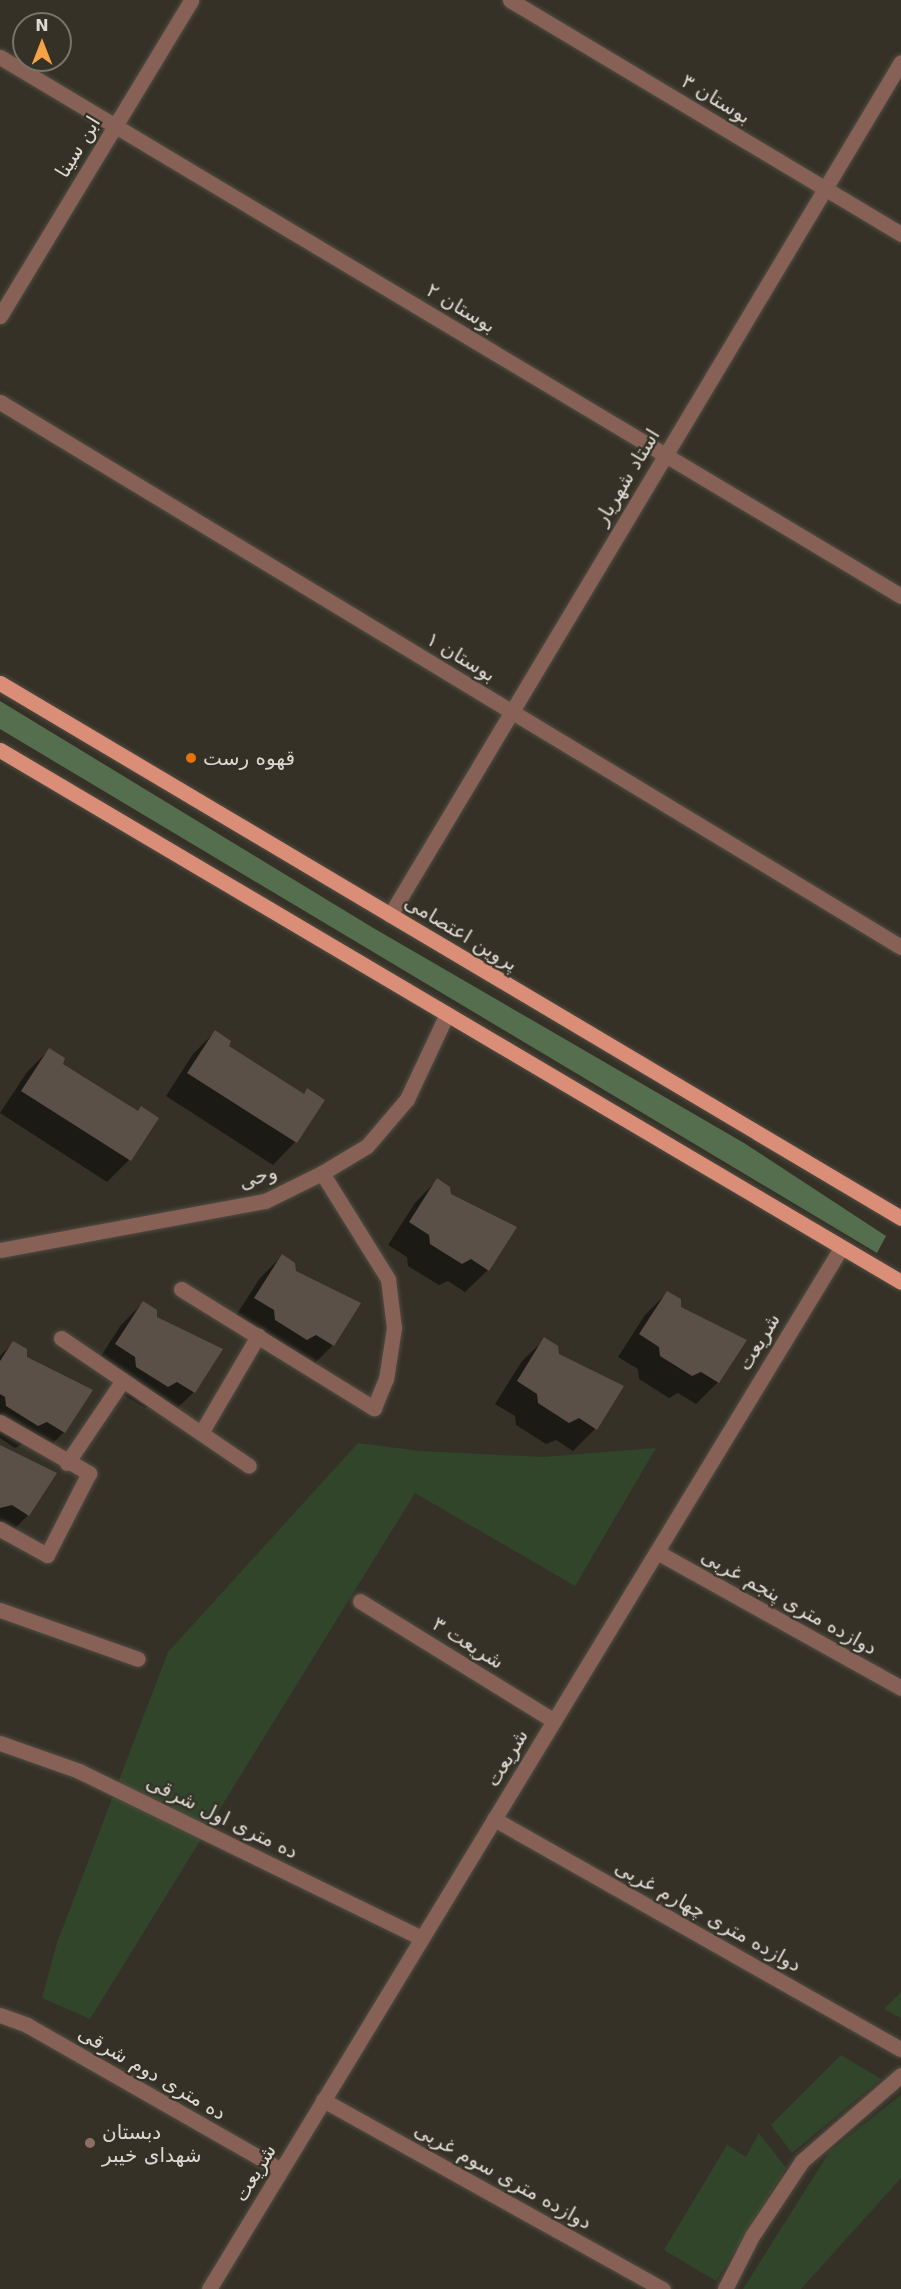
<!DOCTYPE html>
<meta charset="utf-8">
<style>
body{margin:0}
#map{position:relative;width:901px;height:2289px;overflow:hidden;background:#353126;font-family:"DejaVu Sans","Noto Naskh Arabic",sans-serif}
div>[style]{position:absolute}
.green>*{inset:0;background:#31452b}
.forest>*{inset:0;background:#556e4d}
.shadow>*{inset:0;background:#0007}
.building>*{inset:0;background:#5b5047}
.roads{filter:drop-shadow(0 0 2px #504c42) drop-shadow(0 0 2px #504c42)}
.minor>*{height:15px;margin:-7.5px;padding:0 7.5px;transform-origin:7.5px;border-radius:7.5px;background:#876156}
.major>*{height:15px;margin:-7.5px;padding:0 7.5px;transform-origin:7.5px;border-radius:7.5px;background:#db8e77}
.dots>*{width:16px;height:16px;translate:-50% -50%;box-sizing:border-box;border:3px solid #353126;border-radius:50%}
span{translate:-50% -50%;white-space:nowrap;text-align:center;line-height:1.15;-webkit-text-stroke:4.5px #353126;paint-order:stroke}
.street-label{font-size:20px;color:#dcd9d2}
.poi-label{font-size:20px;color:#dcd9d2}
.left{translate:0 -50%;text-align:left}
.north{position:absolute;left:12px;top:12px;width:60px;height:60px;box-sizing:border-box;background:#353126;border:2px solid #78746b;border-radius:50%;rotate:0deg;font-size:16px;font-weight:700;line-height:24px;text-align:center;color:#dcd9d2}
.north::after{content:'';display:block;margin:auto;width:21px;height:27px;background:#f6a248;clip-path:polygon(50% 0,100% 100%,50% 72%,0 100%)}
</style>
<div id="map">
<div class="green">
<i style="clip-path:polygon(358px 1443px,420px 1451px,543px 1457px,656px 1448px,575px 1586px,415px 1493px,90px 2019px,42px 1998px,57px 1943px,168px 1652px)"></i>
<i style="clip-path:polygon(901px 1992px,901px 2018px,884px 2009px)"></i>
<i style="clip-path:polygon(841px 2055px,881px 2079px,792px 2153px,771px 2125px)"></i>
<i style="clip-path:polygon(901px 2095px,901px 2178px,801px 2289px,743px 2289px,830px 2151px)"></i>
<i style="clip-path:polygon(759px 2133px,786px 2168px,716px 2281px,664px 2250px,727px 2145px,746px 2157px)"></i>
</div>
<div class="forest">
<i style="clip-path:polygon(0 701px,375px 929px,744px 1143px,886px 1236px,877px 1253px,0 729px)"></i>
</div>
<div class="shadow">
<i style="clip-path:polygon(215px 1032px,227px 1046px,303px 1095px,307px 1090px,323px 1100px,295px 1142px,273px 1165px,166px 1096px,193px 1054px)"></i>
<i style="clip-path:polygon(49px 1050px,61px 1064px,137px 1113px,157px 1118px,129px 1160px,107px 1182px,0 1113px,27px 1072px)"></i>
<i style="clip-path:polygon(437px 1180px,449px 1195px,488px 1270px,465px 1292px,448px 1281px,439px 1285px,408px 1266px,407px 1257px,388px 1245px,415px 1203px)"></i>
<i style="clip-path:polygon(282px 1256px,294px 1272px,359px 1304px,332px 1346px,310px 1368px,293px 1357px,284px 1361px,253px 1342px,233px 1320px,260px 1278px)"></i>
<i style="clip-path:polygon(667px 1293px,680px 1308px,718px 1382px,696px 1404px,678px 1393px,669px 1398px,639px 1379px,638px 1369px,618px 1357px,645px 1315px)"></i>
<i style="clip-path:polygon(143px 1303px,194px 1392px,171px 1414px,154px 1404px,145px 1408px,114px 1389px,113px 1379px,94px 1367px,121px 1325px)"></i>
<i style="clip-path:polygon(545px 1339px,557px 1355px,595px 1429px,573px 1451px,556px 1440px,546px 1444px,516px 1425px,515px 1416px,495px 1404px,522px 1361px)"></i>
<i style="clip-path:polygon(13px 1343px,26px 1358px,91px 1390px,64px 1432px,42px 1454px,24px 1443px,15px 1448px,0 1438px,0 1356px)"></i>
<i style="clip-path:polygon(0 1447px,55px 1473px,28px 1515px,6px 1538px,0 1534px)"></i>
</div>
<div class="building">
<i style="clip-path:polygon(215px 1030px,231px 1041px,229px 1046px,304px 1094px,307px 1088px,325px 1100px,297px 1143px,187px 1073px)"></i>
<i style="clip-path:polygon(49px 1048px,65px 1058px,63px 1064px,138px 1111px,141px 1106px,159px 1118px,131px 1161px,21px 1091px)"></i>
<i style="clip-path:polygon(437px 1178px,450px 1187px,451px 1194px,517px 1227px,489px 1271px,471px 1259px,462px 1264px,430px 1244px,429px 1235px,409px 1222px)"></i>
<i style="clip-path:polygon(282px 1254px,295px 1263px,296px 1271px,361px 1303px,334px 1346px,316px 1335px,307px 1340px,275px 1320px,274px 1310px,254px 1298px)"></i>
<i style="clip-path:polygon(667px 1291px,681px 1299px,681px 1307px,747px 1340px,719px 1383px,701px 1372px,692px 1376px,660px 1356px,659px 1347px,639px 1334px)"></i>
<i style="clip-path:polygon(143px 1301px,157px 1310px,157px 1317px,223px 1349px,195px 1393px,177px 1382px,168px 1387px,136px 1367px,135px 1357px,115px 1344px)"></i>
<i style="clip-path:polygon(544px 1337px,558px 1346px,559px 1354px,624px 1386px,597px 1430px,579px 1418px,569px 1423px,538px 1403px,537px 1394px,517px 1381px)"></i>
<i style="clip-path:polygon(13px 1341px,27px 1349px,27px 1357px,93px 1390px,65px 1433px,47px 1422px,38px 1426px,6px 1406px,5px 1397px,0 1394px,0 1361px)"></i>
<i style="clip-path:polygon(0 1445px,57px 1473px,29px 1516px,12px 1505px,0 1508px)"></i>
</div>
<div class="roads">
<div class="minor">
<i style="left:510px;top:0;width:456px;rotate:30.9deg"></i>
<i style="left:0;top:57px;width:1050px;rotate:30.89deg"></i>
<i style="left:0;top:316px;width:369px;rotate:-58.8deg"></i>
<i style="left:0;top:402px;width:1053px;rotate:31.17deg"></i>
<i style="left:390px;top:915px;width:994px;rotate:-59.08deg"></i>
<i style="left:0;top:1250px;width:269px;rotate:-10.5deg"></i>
<i style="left:265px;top:1201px;width:64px;rotate:-26.2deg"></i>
<i style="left:322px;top:1173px;width:52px;rotate:-31deg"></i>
<i style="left:367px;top:1146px;width:62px;rotate:-49.6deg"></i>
<i style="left:407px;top:1099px;width:94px;rotate:-64.8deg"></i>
<i style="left:181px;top:1289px;width:227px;rotate:31.7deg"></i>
<i style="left:374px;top:1408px;width:31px;rotate:-68deg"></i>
<i style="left:386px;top:1379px;width:52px;rotate:-81.1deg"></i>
<i style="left:394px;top:1328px;width:49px;rotate:-97deg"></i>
<i style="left:388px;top:1279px;width:125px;rotate:-121.9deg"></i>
<i style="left:61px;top:1338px;width:227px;rotate:34.2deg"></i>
<i style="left:0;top:1422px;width:103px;rotate:29.8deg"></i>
<i style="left:89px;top:1473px;width:92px;rotate:117.1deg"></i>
<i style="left:47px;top:1555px;width:54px;rotate:-151deg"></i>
<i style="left:201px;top:1433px;width:113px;rotate:-59.6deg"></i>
<i style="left:67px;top:1463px;width:100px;rotate:-56deg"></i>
<i style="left:657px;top:1552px;width:279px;rotate:29.1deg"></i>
<i style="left:360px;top:1601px;width:228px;rotate:31.7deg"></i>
<i style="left:0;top:1610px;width:146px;rotate:19.5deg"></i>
<i style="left:0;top:1743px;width:84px;rotate:19.5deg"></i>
<i style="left:79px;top:1771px;width:381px;rotate:26deg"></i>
<i style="left:494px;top:1819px;width:467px;rotate:29.5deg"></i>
<i style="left:0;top:2015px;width:29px;rotate:20deg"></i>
<i style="left:27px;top:2025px;width:292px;rotate:29.7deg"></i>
<i style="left:323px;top:2100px;width:389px;rotate:29.1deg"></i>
<i style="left:209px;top:2289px;width:1218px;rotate:-58.74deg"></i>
<i style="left:725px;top:2289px;width:59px;rotate:-63deg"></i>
<i style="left:752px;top:2236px;width:90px;rotate:-56.3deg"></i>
<i style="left:802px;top:2161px;width:131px;rotate:-41deg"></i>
</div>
<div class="major">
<i style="left:0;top:683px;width:1048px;rotate:30.7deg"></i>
<i style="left:0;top:750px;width:1046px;rotate:30.56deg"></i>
</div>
</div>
<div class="dots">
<i style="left:191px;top:758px;background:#e8710a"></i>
<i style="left:90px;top:2143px;background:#8d6e63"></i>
</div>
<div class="street-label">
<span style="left:716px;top:99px;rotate:31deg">بوستان ۳</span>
<span style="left:78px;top:147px;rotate:-59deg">ابن سینا</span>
<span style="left:461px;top:308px;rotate:31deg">بوستان ۲</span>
<span style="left:627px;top:477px;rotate:-59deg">استاد شهریار</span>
<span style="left:461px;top:657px;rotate:31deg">بوستان ۱</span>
<span style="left:461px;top:933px;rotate:31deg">پروین اعتصامی</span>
<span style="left:258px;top:1177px;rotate:-18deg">وحی</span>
<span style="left:759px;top:1342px;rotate:-59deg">شریعت</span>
<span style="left:789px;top:1602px;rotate:29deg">دوازده متری پنجم غربی</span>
<span style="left:468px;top:1643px;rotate:32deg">شریعت ۳</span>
<span style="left:507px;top:1758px;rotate:-59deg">شریعت</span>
<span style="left:222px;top:1817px;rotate:26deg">ده متری اول شرقی</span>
<span style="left:708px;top:1916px;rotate:29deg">دوازده متری چهارم غربی</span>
<span style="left:152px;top:2073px;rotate:30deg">ده متری دوم شرقی</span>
<span style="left:255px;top:2173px;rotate:-59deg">شریعت</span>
<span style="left:503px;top:2176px;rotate:29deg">دوازده متری سوم غربی</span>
</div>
<div class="poi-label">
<span class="left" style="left:203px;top:758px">قهوه رست</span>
<span class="left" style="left:102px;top:2144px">دبستان<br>شهدای خیبر</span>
</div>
<div class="north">N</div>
</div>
